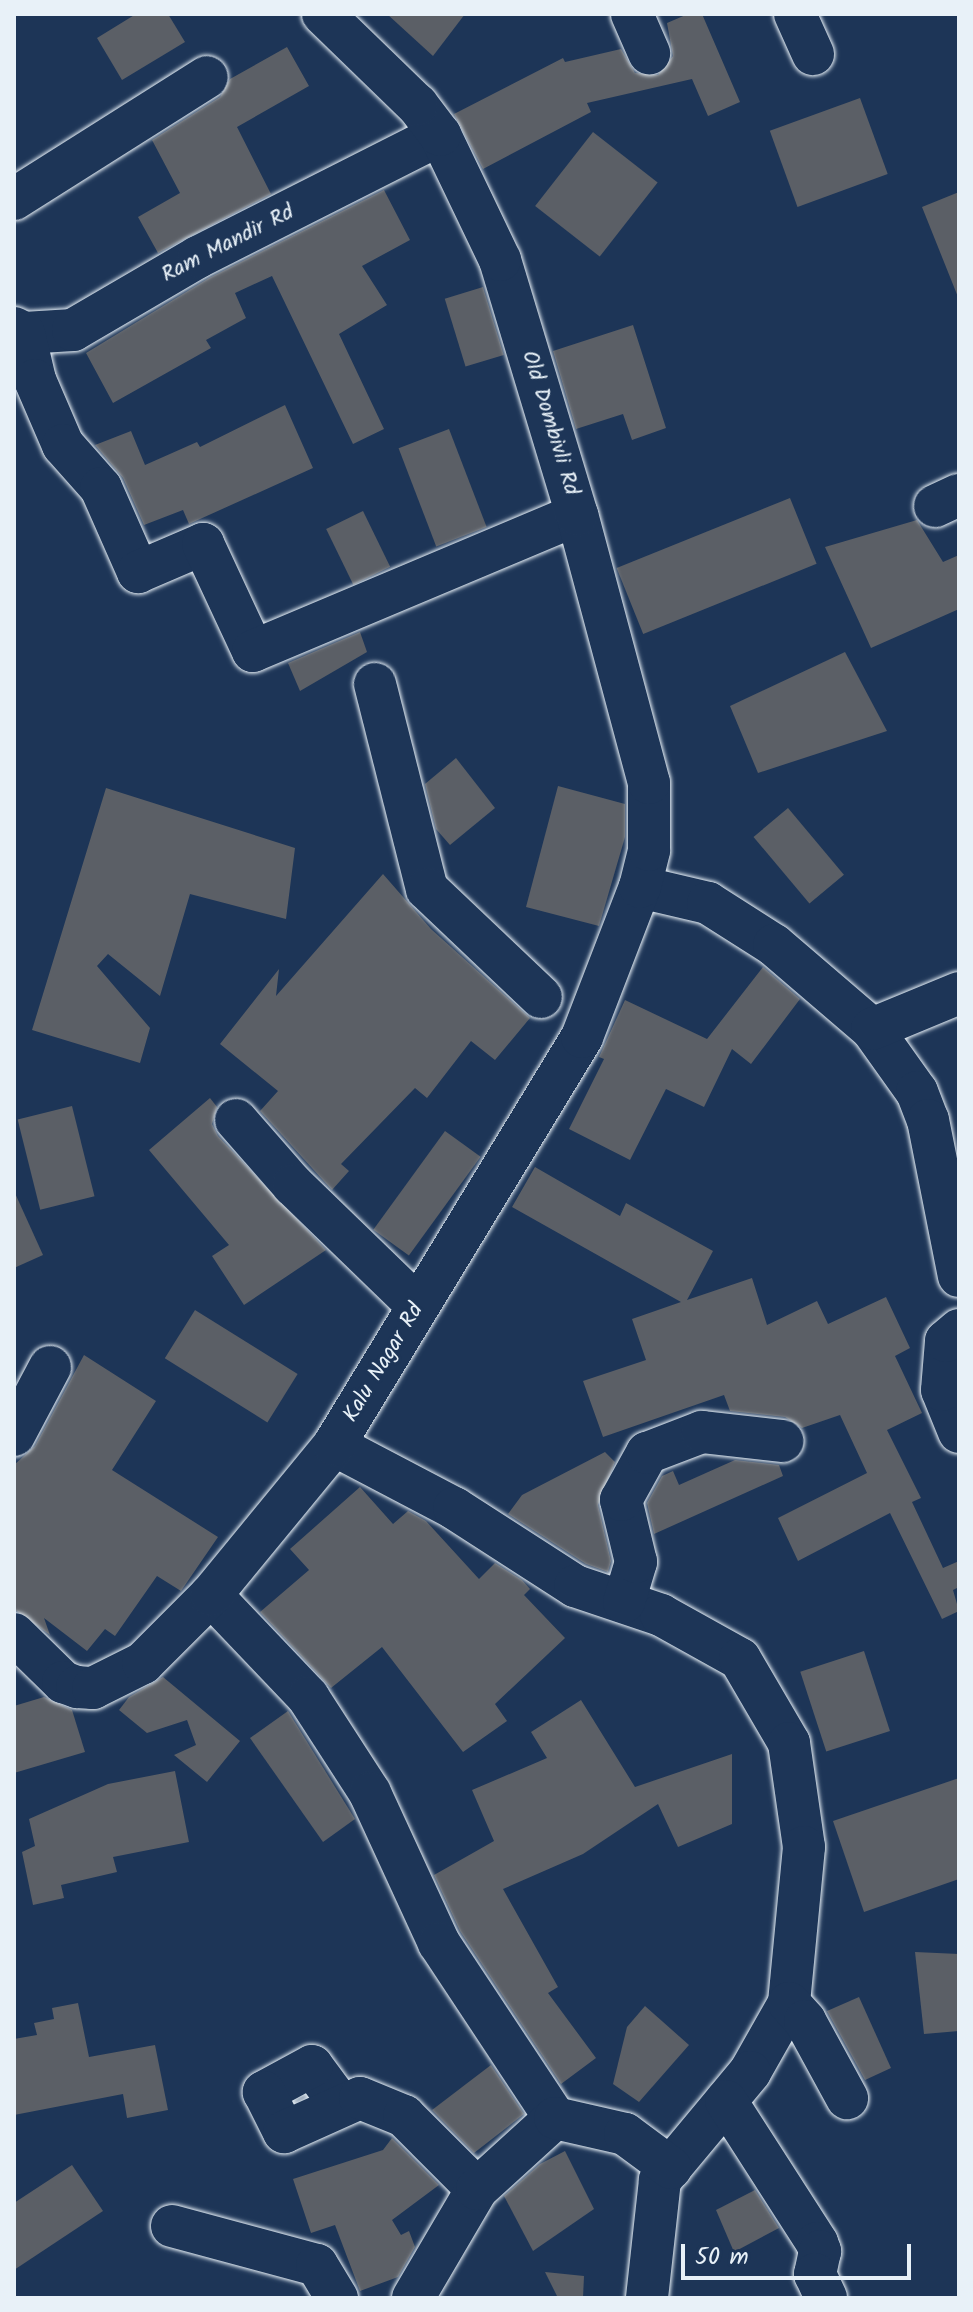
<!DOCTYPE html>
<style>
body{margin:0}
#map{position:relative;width:973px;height:2312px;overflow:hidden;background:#1d3557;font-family:Kalam,sans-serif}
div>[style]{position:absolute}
.building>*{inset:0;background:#5b5f66;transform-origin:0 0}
.roads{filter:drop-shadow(0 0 2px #e8f1f8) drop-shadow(0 0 2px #e8f1f8)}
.minor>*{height:42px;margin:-21px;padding:0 21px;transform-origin:21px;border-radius:21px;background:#1d3557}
span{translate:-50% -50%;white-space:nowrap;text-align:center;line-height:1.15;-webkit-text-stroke:6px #1d3557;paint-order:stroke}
.street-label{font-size:22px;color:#e8f1f8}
.frame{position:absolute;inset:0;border:16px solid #e8f1f8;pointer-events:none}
.scale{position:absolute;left:681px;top:2244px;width:230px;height:36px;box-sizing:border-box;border:4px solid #e8f1f8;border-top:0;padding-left:10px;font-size:24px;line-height:28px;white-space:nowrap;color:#e8f1f8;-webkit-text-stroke:6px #1d3557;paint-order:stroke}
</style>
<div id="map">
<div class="building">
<i style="clip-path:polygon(136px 14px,168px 14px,185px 42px,122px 80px,97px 38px)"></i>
<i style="clip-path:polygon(387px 14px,465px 14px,433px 56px)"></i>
<i style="clip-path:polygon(688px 14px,702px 14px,740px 102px,708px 116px,692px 79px,587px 103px,591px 112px,483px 169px,454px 114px,563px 58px,565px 62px,621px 49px,635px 73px,658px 75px,673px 56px,667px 23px)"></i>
<i style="clip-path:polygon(287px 47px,309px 86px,237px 127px,271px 194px,158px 253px,138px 217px,180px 193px,152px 140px,220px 97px,230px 79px)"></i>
<i style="left:860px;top:98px;width:81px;height:96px;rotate:70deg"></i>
<i style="left:593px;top:132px;width:82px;height:94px;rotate:38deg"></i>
<i style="clip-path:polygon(384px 190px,410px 240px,362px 266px,387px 305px,339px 334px,384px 429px,353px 444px,272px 276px,235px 293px,246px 318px,206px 340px,211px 348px,113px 403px,86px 353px,209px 278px)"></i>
<i style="clip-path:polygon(959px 192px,959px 296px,958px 297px,922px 207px)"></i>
<i style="left:483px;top:287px;width:71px;height:40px;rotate:73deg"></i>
<i style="clip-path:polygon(633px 325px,666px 428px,632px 440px,623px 414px,576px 429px,553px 351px)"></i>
<i style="clip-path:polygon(285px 405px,313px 468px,189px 524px,183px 510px,144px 525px,123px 478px,95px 445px,131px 431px,145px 465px,197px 442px,200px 447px)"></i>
<i style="left:449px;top:429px;width:105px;height:54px;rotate:69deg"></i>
<i style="left:790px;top:498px;width:71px;height:187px;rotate:68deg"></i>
<i style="left:363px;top:511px;width:62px;height:41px;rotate:64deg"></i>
<i style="clip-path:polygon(917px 520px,943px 562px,959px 555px,959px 609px,871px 648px,825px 547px)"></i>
<i style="clip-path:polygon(360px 632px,367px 652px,300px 691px,288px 663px)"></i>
<i style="clip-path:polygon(845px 652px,887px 731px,758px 773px,730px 706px)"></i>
<i style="clip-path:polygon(456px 758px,495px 808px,450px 845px,436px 829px,425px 784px)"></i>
<i style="clip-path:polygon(558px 786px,625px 804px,625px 837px,599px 926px,526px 907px)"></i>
<i style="clip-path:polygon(106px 788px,295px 848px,286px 919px,190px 894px,160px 996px,108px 954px,97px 966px,150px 1028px,140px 1063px,32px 1030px)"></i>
<i style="left:788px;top:808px;width:87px;height:45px;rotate:50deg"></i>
<i style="clip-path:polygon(383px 874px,431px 929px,530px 1018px,495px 1060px,471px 1041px,427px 1098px,415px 1088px,341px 1164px,349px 1171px,332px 1190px,260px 1111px,278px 1091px,220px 1044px,279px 969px,276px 996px)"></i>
<i style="clip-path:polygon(763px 967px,800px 999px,751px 1064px,732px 1049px,704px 1107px,666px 1089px,630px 1160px,569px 1129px,604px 1059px,599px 1057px,625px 1000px,707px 1039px)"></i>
<i style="clip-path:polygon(210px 1098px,217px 1107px,212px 1124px,218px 1136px,326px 1250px,244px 1305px,212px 1256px,229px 1245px,149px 1150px)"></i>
<i style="left:72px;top:1106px;width:93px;height:56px;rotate:76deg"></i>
<i style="left:445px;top:1131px;width:44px;height:122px;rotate:36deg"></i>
<i style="clip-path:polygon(535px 1167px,620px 1216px,626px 1203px,713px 1251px,687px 1300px,752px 1278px,767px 1325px,817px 1301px,828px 1324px,886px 1297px,910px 1348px,895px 1356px,922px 1413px,887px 1430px,921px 1498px,912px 1502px,943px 1568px,959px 1561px,959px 1587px,953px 1590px,959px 1611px,942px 1619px,890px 1513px,798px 1561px,778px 1518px,867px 1473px,840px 1415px,802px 1428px,785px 1417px,730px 1411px,724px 1395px,603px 1437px,583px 1381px,646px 1360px,632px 1319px,681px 1302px,512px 1207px)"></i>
<i style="clip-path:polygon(14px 1191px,43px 1255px,14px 1268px)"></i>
<i style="left:195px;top:1310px;width:121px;height:57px;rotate:32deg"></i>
<i style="clip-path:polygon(84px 1355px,156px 1401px,112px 1470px,218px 1537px,181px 1591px,157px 1576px,115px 1636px,105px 1629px,87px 1651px,44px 1618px,50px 1635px,14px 1609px,14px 1465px,35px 1446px)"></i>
<i style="clip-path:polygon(605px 1452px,615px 1462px,598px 1505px,611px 1561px,608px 1572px,586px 1564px,508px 1514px,522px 1495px)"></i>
<i style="clip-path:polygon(735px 1460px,779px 1465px,783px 1476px,654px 1534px,647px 1503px,662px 1476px,673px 1471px,679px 1485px)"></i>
<i style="clip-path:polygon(360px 1487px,393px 1524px,408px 1511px,426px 1521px,479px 1579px,495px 1563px,522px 1580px,530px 1589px,524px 1595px,565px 1638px,495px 1704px,507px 1721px,463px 1752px,382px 1647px,331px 1688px,260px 1612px,309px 1570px,290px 1549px)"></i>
<i style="left:864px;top:1651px;width:84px;height:67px;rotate:72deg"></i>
<i style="clip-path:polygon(163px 1677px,240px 1741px,207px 1782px,174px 1755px,196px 1745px,187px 1720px,147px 1733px,119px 1710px,129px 1697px)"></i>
<i style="clip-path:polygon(44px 1697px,72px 1710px,85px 1752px,14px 1773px,14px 1706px)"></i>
<i style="clip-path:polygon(581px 1700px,635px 1787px,732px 1754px,732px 1824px,678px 1847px,658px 1804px,583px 1854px,503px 1889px,558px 1987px,548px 1993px,596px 2058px,561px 2084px,460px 1931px,434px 1875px,494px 1841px,472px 1790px,547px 1758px,531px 1732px)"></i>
<i style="clip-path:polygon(288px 1711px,355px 1819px,323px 1842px,250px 1738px)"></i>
<i style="clip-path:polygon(175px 1771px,189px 1842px,113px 1857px,117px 1872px,61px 1885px,64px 1898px,33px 1905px,22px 1852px,35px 1846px,29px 1819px,108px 1784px)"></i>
<i style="clip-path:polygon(959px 1778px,959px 1879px,864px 1912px,833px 1821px)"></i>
<i style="clip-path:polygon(915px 1952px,959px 1954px,959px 2031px,924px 2034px)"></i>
<i style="clip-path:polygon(859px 1997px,891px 2068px,865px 2080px,827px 2011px)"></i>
<i style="clip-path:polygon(78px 2003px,89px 2057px,155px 2045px,168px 2110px,127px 2118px,123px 2094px,14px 2115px,14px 2039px,37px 2035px,34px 2023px,54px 2019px,52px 2008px)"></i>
<i style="clip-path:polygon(645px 2006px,689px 2045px,639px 2102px,613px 2084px,627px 2027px)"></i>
<i style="clip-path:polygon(491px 2065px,524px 2114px,474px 2153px,432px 2110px)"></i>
<i style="clip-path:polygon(392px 2138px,439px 2185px,392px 2220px,401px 2235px,409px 2231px,415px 2247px,398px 2277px,360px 2291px,335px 2225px,311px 2233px,293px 2179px,383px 2150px)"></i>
<i style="clip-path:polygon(565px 2151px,594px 2209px,533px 2251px,504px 2196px,540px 2164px)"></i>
<i style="clip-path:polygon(72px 2165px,103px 2211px,14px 2270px,14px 2203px)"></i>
<i style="clip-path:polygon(755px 2190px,779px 2228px,734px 2252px,716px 2210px)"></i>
<i style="clip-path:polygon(545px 2272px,584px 2276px,583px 2298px,558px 2298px)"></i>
</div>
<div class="roads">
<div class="minor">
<i style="left:632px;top:14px;width:43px;rotate:66.4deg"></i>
<i style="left:795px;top:14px;width:44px;rotate:65.8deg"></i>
<i style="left:14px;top:199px;width:228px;rotate:-32.3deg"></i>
<i style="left:14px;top:328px;width:11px;rotate:27deg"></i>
<i style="left:24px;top:333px;width:49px;rotate:-3.5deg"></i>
<i style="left:73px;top:330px;width:145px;rotate:-30.3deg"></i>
<i style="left:198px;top:257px;width:271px;rotate:-26.8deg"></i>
<i style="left:24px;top:333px;width:48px;rotate:76.8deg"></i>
<i style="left:35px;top:380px;width:71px;rotate:66.7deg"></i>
<i style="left:63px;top:445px;width:57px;rotate:48.5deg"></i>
<i style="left:101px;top:488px;width:92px;rotate:66.2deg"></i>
<i style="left:138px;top:572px;width:71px;rotate:-23.3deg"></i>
<i style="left:203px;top:544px;width:118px;rotate:65deg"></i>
<i style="left:253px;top:651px;width:351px;rotate:-22.8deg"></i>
<i style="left:935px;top:506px;width:26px;rotate:-25deg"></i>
<i style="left:375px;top:684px;width:211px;rotate:75.8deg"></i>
<i style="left:427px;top:889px;width:157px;rotate:43.5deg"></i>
<i style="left:640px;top:887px;width:70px;rotate:13.2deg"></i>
<i style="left:708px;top:903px;width:78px;rotate:32.5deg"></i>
<i style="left:774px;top:945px;width:129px;rotate:40.6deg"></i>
<i style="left:872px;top:1029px;width:77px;rotate:54.5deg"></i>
<i style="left:917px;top:1092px;width:30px;rotate:69deg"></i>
<i style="left:928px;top:1120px;width:159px;rotate:78.8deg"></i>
<i style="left:872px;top:1029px;width:94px;rotate:-22.5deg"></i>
<i style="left:236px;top:1120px;width:86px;rotate:48.8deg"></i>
<i style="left:293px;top:1185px;width:174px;rotate:44.1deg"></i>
<i style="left:959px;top:1432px;width:45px;rotate:-112deg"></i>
<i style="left:942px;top:1390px;width:49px;rotate:-85.3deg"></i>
<i style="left:946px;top:1341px;width:17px;rotate:-40deg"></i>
<i style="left:14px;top:1435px;width:77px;rotate:-62.1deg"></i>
<i style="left:334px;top:1445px;width:136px;rotate:27.7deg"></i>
<i style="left:454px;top:1508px;width:144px;rotate:32.8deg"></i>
<i style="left:575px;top:1586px;width:91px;rotate:18.6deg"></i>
<i style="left:661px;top:1615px;width:90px;rotate:29.1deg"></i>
<i style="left:740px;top:1659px;width:97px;rotate:59.7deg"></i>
<i style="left:789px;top:1743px;width:105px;rotate:81.8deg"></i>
<i style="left:804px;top:1847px;width:157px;rotate:95.5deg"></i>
<i style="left:789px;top:2003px;width:79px;rotate:119.5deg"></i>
<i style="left:750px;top:2072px;width:141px;rotate:129.8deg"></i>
<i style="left:660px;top:2180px;width:119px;rotate:96.3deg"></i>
<i style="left:211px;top:1595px;width:141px;rotate:46.4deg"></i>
<i style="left:308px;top:1697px;width:114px;rotate:57.1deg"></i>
<i style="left:370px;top:1793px;width:165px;rotate:65.3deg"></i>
<i style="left:439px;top:1943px;width:210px;rotate:56.5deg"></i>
<i style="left:624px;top:1602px;width:42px;rotate:-73.3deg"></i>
<i style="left:636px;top:1562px;width:64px;rotate:-103.6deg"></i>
<i style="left:621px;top:1500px;width:54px;rotate:-61deg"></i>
<i style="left:647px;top:1453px;width:59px;rotate:-20.9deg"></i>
<i style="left:702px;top:1432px;width:81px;rotate:6.4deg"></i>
<i style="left:14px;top:1634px;width:69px;rotate:44.4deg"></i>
<i style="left:63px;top:1682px;width:15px;rotate:20deg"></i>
<i style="left:77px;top:1687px;width:16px;rotate:4deg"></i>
<i style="left:93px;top:1688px;width:56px;rotate:-26.6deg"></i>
<i style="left:143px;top:1663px;width:96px;rotate:-45deg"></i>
<i style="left:211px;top:1595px;width:194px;rotate:-50.6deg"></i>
<i style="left:334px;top:1445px;width:477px;rotate:-58.7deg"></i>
<i style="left:582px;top:1037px;width:161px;rotate:-68.9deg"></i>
<i style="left:640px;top:887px;width:38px;rotate:-76deg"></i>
<i style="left:649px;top:850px;width:67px;rotate:-90deg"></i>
<i style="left:649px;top:783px;width:278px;rotate:-105deg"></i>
<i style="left:577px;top:515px;width:266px;rotate:-106.8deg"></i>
<i style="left:500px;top:260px;width:139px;rotate:-115.6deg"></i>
<i style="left:440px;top:135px;width:38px;rotate:-127deg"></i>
<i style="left:417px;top:105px;width:131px;rotate:-135.9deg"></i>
<i style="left:789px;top:2003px;width:24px;rotate:48deg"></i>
<i style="left:805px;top:2021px;width:88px;rotate:61.4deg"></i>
<i style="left:726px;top:2101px;width:169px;rotate:57.3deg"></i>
<i style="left:817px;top:2243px;width:9px;rotate:69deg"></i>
<i style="left:820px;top:2251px;width:24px;rotate:102deg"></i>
<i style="left:815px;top:2274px;width:26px;rotate:65deg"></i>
<i style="left:340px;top:2104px;width:47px;rotate:-126.4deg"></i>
<i style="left:312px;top:2066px;width:55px;rotate:151.6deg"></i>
<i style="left:264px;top:2092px;width:45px;rotate:63.4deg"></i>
<i style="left:284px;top:2132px;width:83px;rotate:-24.1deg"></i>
<i style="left:360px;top:2098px;width:48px;rotate:22.2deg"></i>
<i style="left:404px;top:2116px;width:103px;rotate:45deg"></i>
<i style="left:172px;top:2226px;width:150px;rotate:15.1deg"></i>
<i style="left:317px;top:2265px;width:39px;rotate:59deg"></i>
<i style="left:413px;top:2298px;width:126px;rotate:-59.6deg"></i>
<i style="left:477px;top:2189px;width:105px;rotate:-42.3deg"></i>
<i style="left:555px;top:2118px;width:72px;rotate:12.9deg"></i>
<i style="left:625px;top:2134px;width:57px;rotate:36.5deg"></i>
</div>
</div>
<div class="street-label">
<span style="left:228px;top:244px;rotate:-27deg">Ram Mandir Rd</span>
<span style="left:550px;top:423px;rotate:73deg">Old Dombivli Rd</span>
<span style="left:384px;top:1363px;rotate:-59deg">Kalu Nagar Rd</span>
</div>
<div class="frame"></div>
<div class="scale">50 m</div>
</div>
